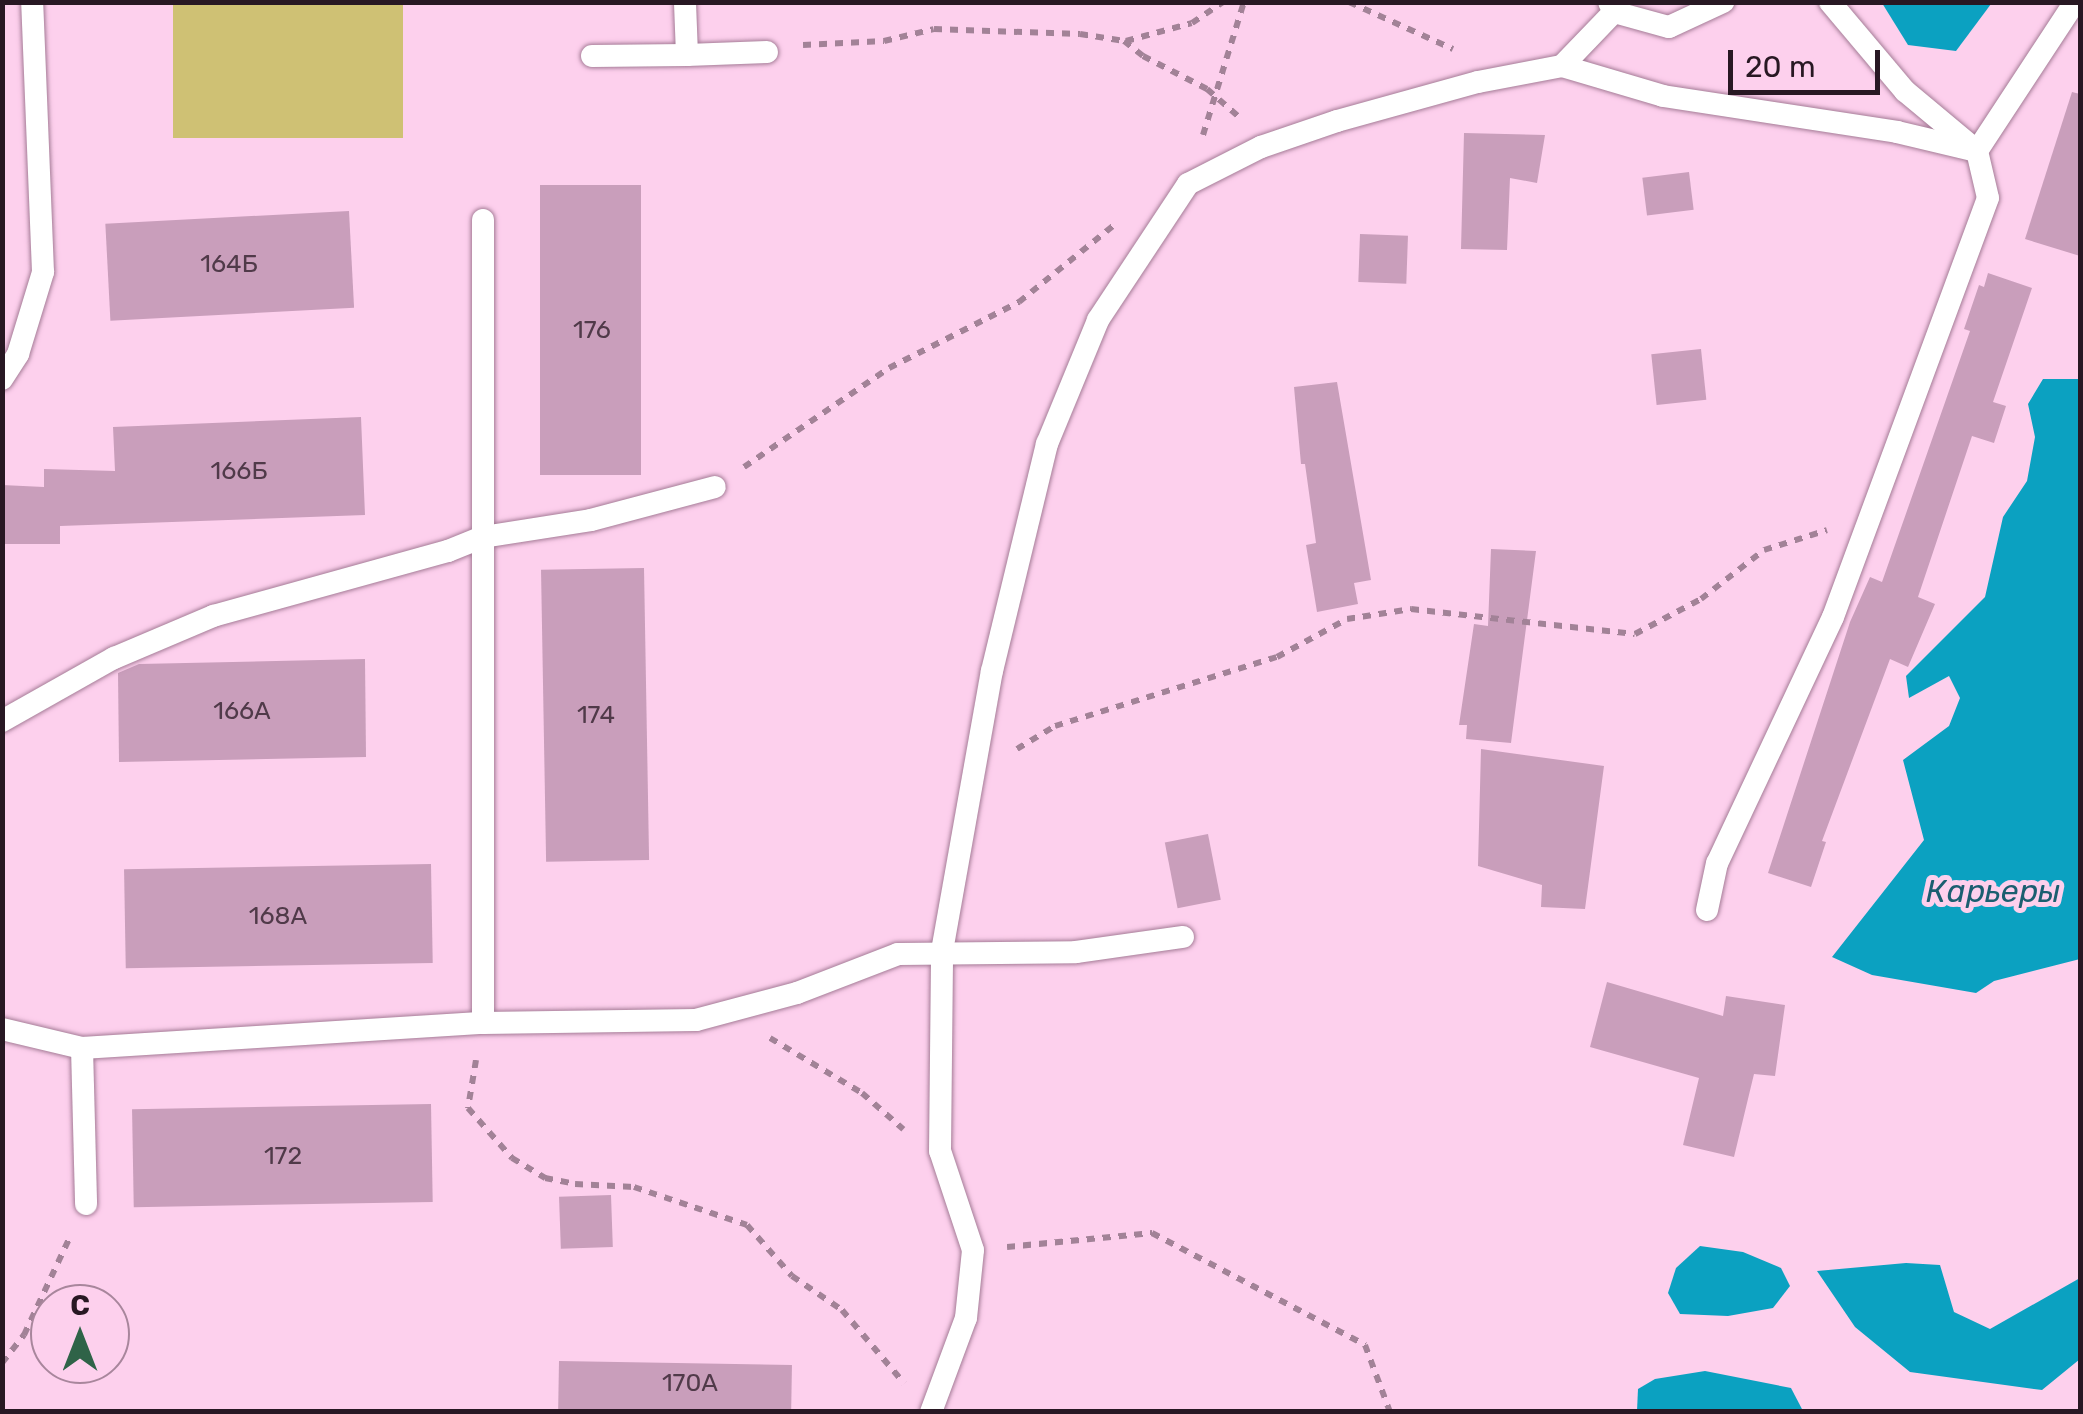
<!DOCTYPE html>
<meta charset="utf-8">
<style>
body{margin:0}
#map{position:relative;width:2083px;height:1414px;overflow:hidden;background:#fdd0ed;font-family:Rubik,sans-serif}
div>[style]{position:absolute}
.green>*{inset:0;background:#cfc174;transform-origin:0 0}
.water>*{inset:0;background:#0ba1c1}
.building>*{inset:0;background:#c99ebb;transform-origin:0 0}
.path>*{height:6px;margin-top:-3px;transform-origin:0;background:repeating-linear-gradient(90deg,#a28297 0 8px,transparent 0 16px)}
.roads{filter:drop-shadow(0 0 2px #a57c97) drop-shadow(0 0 2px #a57c97)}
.lane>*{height:22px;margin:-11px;padding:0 11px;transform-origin:11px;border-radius:11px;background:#fff}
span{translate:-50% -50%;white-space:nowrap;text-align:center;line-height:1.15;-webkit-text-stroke:10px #fdd0ed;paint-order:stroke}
.number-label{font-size:25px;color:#503a49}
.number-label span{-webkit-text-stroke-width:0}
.water-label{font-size:32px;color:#1b5e70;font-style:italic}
.frame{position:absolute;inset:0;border:5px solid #281823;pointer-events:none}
.north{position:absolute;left:30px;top:1284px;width:100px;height:100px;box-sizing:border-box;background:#fdd0ed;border:2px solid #a8869c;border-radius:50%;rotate:0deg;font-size:28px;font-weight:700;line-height:40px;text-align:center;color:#281823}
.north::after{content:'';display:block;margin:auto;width:35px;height:45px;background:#2f6348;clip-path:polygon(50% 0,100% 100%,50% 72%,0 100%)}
.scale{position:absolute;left:1728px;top:50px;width:152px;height:45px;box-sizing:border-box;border:5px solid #281823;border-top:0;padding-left:12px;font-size:30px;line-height:35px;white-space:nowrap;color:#281823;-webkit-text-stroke:8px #fdd0ed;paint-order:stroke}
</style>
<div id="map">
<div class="green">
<i style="left:173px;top:3px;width:230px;height:135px"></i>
</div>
<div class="water">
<i style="clip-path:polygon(1882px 3px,1990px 2px,1991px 4px,1956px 51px,1908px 45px)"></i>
<i style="clip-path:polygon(2043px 379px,2080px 379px,2080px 959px,1994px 981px,1976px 993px,1872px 975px,1832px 957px,1924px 840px,1903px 760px,1949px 726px,1960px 698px,1949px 676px,1909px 698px,1906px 676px,1985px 597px,2003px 517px,2027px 481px,2035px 437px,2028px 404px)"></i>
<i style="clip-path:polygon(1700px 1246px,1743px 1252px,1781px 1268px,1790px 1286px,1773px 1308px,1728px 1316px,1680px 1314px,1668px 1293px,1676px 1268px)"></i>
<i style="clip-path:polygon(1906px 1263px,1940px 1265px,1954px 1312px,1990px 1329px,2080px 1278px,2080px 1359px,2042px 1390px,1910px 1372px,1855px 1327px,1817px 1271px)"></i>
<i style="clip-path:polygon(1705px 1371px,1791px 1388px,1803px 1411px,1637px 1411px,1638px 1389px,1655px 1379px)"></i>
</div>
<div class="building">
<i style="clip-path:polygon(2072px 92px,2080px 94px,2080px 256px,2025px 239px)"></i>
<i style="clip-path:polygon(1464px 133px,1545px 135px,1537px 183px,1510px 178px,1507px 250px,1461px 249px)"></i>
<i style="left:1689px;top:172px;width:38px;height:47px;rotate:83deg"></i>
<i style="left:540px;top:185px;width:101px;height:290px"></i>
<i style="left:349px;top:211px;width:97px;height:244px;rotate:87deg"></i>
<i style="left:1360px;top:234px;width:48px;height:48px;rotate:2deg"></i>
<i style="clip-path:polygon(1988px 273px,2032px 288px,1993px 402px,2006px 406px,1994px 443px,1972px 436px,1918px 597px,1935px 604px,1908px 667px,1890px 659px,1822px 841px,1826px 842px,1811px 887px,1768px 873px,1850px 622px,1870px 577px,1882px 582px,1970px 331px,1964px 329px,1979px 285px,1984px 287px)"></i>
<i style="left:1701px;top:349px;width:51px;height:50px;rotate:84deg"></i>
<i style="clip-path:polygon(1337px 382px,1371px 580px,1354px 583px,1358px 604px,1317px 612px,1306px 545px,1316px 543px,1305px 464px,1301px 464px,1294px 387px)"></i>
<i style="clip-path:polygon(361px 417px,365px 515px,60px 526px,60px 544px,2px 544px,2px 485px,44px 487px,44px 469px,115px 471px,113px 427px)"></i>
<i style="clip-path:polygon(1491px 549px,1536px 551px,1511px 743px,1466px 739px,1467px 725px,1459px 725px,1474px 624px,1488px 626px)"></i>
<i style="left:644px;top:568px;width:292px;height:103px;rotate:89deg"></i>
<i style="clip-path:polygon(365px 659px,366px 757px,119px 762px,118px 673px,139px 664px)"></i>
<i style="clip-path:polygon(1481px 749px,1604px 766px,1585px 909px,1541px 907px,1542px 885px,1478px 866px)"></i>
<i style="left:1208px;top:834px;width:67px;height:44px;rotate:79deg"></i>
<i style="left:431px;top:864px;width:99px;height:307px;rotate:89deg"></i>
<i style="clip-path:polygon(1607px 982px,1723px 1016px,1726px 996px,1785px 1005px,1775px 1076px,1754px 1074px,1734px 1157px,1683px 1145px,1699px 1078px,1590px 1047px)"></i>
<i style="left:431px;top:1104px;width:98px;height:299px;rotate:89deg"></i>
<i style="left:611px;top:1195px;width:52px;height:52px;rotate:88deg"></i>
<i style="left:559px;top:1361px;width:233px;height:51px;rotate:1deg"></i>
</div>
<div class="path">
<i style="left:1349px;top:2px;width:114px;rotate:24.3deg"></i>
<i style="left:1126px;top:41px;width:68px;rotate:-15.3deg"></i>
<i style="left:1192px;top:23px;width:37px;rotate:-34deg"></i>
<i style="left:803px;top:45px;width:81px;rotate:-2.8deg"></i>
<i style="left:884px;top:41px;width:51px;rotate:-13.5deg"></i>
<i style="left:934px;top:29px;width:146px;rotate:2deg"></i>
<i style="left:1080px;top:34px;width:45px;rotate:9deg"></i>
<i style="left:1124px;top:41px;width:24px;rotate:38deg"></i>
<i style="left:1143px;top:56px;width:72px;rotate:27.3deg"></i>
<i style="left:1207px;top:89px;width:43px;rotate:41.2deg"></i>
<i style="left:1203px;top:135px;width:139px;rotate:-72.9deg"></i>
<i style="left:744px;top:467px;width:176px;rotate:-34.3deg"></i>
<i style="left:889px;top:368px;width:146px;rotate:-26.9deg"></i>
<i style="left:1019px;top:302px;width:121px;rotate:-39deg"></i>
<i style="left:1017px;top:749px;width:44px;rotate:-31.2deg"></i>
<i style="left:1055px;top:726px;width:232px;rotate:-17.3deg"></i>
<i style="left:1277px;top:657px;width:80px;rotate:-28.5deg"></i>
<i style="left:1347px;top:619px;width:65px;rotate:-8.9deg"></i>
<i style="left:1411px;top:609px;width:225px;rotate:6.4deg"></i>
<i style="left:1635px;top:634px;width:75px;rotate:-27.9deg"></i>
<i style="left:1701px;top:599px;width:80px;rotate:-37.9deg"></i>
<i style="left:1764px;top:550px;width:66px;rotate:-17.6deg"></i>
<i style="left:770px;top:1038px;width:107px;rotate:30.9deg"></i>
<i style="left:862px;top:1093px;width:55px;rotate:41.3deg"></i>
<i style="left:476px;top:1060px;width:49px;rotate:99.5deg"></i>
<i style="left:468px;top:1108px;width:67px;rotate:48.7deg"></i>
<i style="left:512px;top:1158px;width:39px;rotate:31deg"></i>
<i style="left:545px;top:1178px;width:31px;rotate:11deg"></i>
<i style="left:575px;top:1184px;width:59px;rotate:2.9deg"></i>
<i style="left:634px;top:1187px;width:119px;rotate:18.6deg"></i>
<i style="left:747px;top:1225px;width:68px;rotate:48.6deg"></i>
<i style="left:792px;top:1276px;width:60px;rotate:34.2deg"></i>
<i style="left:842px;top:1310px;width:96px;rotate:49.7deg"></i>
<i style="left:1007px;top:1247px;width:146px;rotate:-5.5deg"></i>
<i style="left:1152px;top:1233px;width:241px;rotate:27.7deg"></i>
<i style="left:1365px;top:1345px;width:72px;rotate:69.5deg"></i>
<i style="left:2px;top:1363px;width:36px;rotate:-52deg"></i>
<i style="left:24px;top:1335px;width:108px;rotate:-64.9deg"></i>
</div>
<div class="roads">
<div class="lane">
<i style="left:1830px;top:2px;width:116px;rotate:49.9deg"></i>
<i style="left:1905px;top:91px;width:94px;rotate:39.8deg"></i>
<i style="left:1977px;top:151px;width:178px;rotate:-56.7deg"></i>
<i style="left:1614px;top:12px;width:57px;rotate:15.3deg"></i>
<i style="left:1669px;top:27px;width:60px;rotate:-24.8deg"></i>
<i style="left:687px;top:55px;width:80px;rotate:-2.1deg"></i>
<i style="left:592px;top:56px;width:95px;rotate:-0.6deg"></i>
<i style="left:687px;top:55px;width:53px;rotate:-92.2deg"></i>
<i style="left:1562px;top:66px;width:105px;rotate:16.5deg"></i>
<i style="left:1663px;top:96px;width:237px;rotate:8.7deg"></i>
<i style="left:1897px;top:132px;width:82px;rotate:13.4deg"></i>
<i style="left:1977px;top:151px;width:48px;rotate:76.8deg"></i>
<i style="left:1988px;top:198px;width:447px;rotate:110.3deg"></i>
<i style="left:1833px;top:617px;width:272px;rotate:115.2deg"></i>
<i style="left:1717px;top:863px;width:48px;rotate:102deg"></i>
<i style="left:2px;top:379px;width:30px;rotate:-57deg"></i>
<i style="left:18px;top:354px;width:86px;rotate:-73deg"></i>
<i style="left:43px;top:272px;width:270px;rotate:-92.3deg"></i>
<i style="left:2px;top:721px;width:129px;rotate:-29.4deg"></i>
<i style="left:114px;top:658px;width:108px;rotate:-23deg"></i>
<i style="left:213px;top:616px;width:244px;rotate:-15.5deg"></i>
<i style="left:448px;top:551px;width:38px;rotate:-22deg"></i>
<i style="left:483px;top:537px;width:109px;rotate:-8.9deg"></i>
<i style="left:591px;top:520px;width:128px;rotate:-14.9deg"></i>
<i style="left:483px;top:1023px;width:213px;rotate:-0.8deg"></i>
<i style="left:696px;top:1020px;width:105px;rotate:-15deg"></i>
<i style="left:797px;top:993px;width:108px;rotate:-21.1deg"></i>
<i style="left:898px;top:954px;width:178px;rotate:-0.6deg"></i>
<i style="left:1076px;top:952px;width:108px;rotate:-8deg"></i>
<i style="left:2px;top:1029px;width:82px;rotate:13.4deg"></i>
<i style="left:82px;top:1048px;width:402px;rotate:-3.6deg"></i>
<i style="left:483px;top:1023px;width:803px;rotate:-90deg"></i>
<i style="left:82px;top:1048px;width:156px;rotate:88.5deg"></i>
<i style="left:931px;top:1412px;width:100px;rotate:-69.6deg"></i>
<i style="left:966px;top:1318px;width:68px;rotate:-84.1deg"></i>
<i style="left:973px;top:1250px;width:104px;rotate:-108.4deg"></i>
<i style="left:940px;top:1151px;width:200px;rotate:-89.4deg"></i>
<i style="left:942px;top:951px;width:284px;rotate:-79.9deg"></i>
<i style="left:992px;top:671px;width:234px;rotate:-76.4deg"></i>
<i style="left:1047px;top:444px;width:134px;rotate:-67.6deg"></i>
<i style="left:1098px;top:320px;width:163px;rotate:-56.5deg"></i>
<i style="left:1188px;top:184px;width:82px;rotate:-26.9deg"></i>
<i style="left:1261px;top:147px;width:80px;rotate:-18.9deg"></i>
<i style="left:1337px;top:121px;width:146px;rotate:-15.5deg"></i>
<i style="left:1478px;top:82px;width:86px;rotate:-10.8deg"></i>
<i style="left:1562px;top:66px;width:75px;rotate:-46.1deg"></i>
<i style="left:1614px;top:12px;width:11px;rotate:-117deg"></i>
</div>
</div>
<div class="number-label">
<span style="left:229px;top:264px">164Б</span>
<span style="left:592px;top:330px">176</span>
<span style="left:239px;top:471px">166Б</span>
<span style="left:242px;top:711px">166А</span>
<span style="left:596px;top:715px">174</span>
<span style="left:278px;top:916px">168А</span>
<span style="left:283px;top:1156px">172</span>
<span style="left:690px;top:1383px">170А</span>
</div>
<div class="water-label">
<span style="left:1993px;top:891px">Карьеры</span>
</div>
<div class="frame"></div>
<div class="north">С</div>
<div class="scale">20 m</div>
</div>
